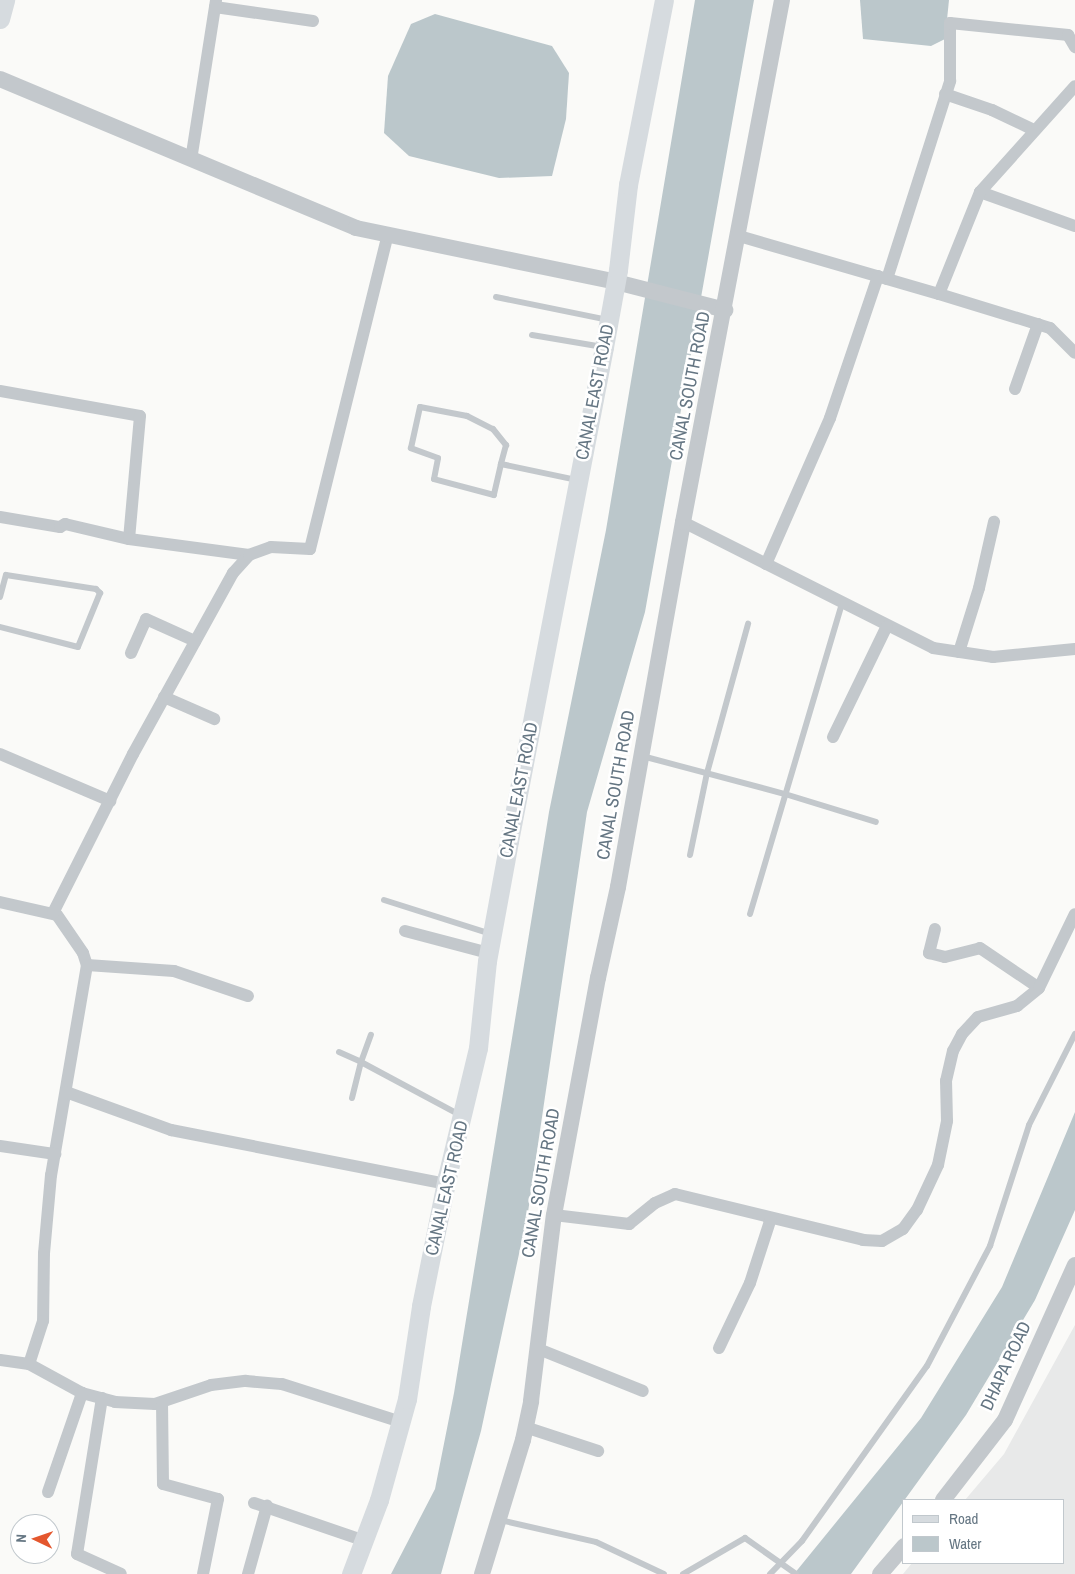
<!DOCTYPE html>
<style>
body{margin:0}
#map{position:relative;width:1075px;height:1574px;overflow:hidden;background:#fafaf8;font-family:"Archivo Narrow",sans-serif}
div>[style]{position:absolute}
.built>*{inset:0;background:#e8e9e9}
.water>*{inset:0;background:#bbc7cb}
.service>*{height:6px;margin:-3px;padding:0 3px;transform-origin:3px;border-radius:3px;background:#c3c8cc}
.minor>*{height:12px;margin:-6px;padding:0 6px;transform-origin:6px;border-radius:6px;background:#c3c8cc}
.tertiary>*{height:16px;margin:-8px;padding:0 8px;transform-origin:8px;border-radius:8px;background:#c3c8cc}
.secondary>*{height:19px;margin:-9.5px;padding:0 9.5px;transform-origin:9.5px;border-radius:9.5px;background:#d6dbdf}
span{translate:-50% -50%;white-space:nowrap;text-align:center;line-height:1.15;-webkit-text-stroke:5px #fff;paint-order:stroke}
.street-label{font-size:18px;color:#657683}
.legend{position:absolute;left:902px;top:1499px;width:162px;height:65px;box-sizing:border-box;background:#fff;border:1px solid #c1c8cd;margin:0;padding:6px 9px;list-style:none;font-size:15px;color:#657683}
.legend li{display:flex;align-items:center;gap:10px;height:25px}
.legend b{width:25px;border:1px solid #c1c8cd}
.north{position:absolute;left:10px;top:1514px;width:50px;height:50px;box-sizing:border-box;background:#fff;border:1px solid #c1c8cd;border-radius:50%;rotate:273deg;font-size:14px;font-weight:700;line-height:20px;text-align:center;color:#657683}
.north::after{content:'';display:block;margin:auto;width:18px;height:22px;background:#e4572e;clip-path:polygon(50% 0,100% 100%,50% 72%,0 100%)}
</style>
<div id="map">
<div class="built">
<i style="clip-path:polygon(1075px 1325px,1075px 1574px,903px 1574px,912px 1563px,1064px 1563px,1064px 1500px,965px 1500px,1004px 1454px)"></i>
</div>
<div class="water">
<i style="clip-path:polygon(695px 0,754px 0,645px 612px,587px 812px,528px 1212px,481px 1431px,441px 1574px,391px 1574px,435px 1489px,454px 1393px,549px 812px,606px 530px)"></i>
<i style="clip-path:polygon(860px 0,949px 0,945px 39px,931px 46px,863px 39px)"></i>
<i style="clip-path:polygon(435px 14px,552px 46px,569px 73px,566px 119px,552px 176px,499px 178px,409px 156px,384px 133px,388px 76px,411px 24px)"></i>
<i style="clip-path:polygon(1075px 1112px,1075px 1210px,1035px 1300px,966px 1415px,851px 1574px,794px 1574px,921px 1418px,1002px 1287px)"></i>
</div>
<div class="service">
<i style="left:496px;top:297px;width:114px;rotate:11.6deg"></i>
<i style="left:532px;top:335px;width:72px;rotate:9.6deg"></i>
<i style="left:501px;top:464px;width:32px;rotate:103deg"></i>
<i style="left:494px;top:495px;width:62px;rotate:-165.1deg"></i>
<i style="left:434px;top:479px;width:21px;rotate:-79deg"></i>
<i style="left:438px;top:458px;width:29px;rotate:-160deg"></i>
<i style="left:411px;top:448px;width:42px;rotate:-77.6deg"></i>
<i style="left:420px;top:407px;width:48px;rotate:10.8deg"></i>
<i style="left:467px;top:416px;width:29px;rotate:27deg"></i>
<i style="left:493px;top:429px;width:21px;rotate:51deg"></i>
<i style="left:506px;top:445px;width:20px;rotate:105deg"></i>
<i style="left:501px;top:464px;width:78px;rotate:11.9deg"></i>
<i style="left:0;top:597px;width:23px;rotate:-75deg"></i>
<i style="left:6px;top:575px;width:91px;rotate:8.8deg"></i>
<i style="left:96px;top:589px;width:6px;rotate:45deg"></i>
<i style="left:100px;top:593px;width:58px;rotate:112.2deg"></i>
<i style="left:78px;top:647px;width:81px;rotate:-165.6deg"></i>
<i style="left:642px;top:756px;width:148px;rotate:14.9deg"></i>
<i style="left:785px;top:794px;width:95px;rotate:17.1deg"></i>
<i style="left:690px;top:855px;width:84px;rotate:-78.3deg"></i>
<i style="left:707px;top:773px;width:155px;rotate:-74.6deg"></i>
<i style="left:384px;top:900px;width:112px;rotate:17.6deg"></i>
<i style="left:750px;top:914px;width:324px;rotate:-73.5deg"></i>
<i style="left:339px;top:1052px;width:24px;rotate:24deg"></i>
<i style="left:361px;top:1062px;width:29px;rotate:-70deg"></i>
<i style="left:352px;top:1098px;width:37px;rotate:-76deg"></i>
<i style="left:361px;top:1062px;width:112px;rotate:28.2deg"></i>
<i style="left:500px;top:1520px;width:98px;rotate:12.9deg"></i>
<i style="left:596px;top:1542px;width:75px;rotate:25.2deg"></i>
<i style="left:683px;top:1574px;width:72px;rotate:-30.1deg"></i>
<i style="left:745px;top:1538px;width:62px;rotate:35.2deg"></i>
<i style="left:770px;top:1574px;width:46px;rotate:-45.9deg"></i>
<i style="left:802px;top:1541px;width:215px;rotate:-54.5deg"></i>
<i style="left:927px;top:1366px;width:136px;rotate:-62.3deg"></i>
<i style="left:990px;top:1246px;width:127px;rotate:-72.1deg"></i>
<i style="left:1029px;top:1125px;width:102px;rotate:-63.2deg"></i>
</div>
<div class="minor">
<i style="left:215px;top:7px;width:99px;rotate:8.1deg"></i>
<i style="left:945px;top:94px;width:50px;rotate:18.8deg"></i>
<i style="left:992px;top:110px;width:47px;rotate:25.5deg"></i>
<i style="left:191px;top:160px;width:162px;rotate:-81.1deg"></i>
<i style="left:980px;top:192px;width:101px;rotate:19.7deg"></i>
<i style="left:739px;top:236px;width:208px;rotate:16.2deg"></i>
<i style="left:939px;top:294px;width:110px;rotate:-68.1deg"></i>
<i style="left:980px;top:192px;width:142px;rotate:-48.1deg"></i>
<i style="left:887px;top:279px;width:208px;rotate:-72.3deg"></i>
<i style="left:950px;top:81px;width:58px;rotate:-90deg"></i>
<i style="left:950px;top:23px;width:119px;rotate:5.8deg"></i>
<i style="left:1068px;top:35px;width:14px;rotate:60deg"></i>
<i style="left:939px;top:294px;width:116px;rotate:17deg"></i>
<i style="left:1050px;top:328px;width:35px;rotate:45deg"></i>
<i style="left:1015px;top:389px;width:69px;rotate:-70.5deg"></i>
<i style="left:0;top:391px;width:142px;rotate:10.1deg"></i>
<i style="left:140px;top:416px;width:123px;rotate:95.1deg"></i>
<i style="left:0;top:517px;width:61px;rotate:9.5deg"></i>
<i style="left:60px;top:527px;width:6px;rotate:-31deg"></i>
<i style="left:65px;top:524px;width:66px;rotate:13.2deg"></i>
<i style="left:129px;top:539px;width:121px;rotate:7.6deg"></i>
<i style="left:683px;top:522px;width:280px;rotate:26.7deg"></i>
<i style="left:933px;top:648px;width:61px;rotate:8.5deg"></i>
<i style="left:993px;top:657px;width:82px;rotate:-5.6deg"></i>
<i style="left:766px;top:564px;width:159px;rotate:-66.3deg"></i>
<i style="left:830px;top:418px;width:150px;rotate:-71.3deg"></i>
<i style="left:959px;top:652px;width:67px;rotate:-72.6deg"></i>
<i style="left:979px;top:588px;width:68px;rotate:-77.2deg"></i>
<i style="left:131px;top:653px;width:37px;rotate:-66deg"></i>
<i style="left:146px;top:619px;width:54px;rotate:24.2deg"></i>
<i style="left:164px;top:697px;width:55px;rotate:23.7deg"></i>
<i style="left:833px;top:737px;width:123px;rotate:-64.1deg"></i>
<i style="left:0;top:754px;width:120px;rotate:23.1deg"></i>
<i style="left:0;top:902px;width:58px;rotate:12.8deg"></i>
<i style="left:57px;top:915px;width:46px;rotate:55.6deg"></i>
<i style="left:83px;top:953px;width:13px;rotate:72deg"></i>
<i style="left:87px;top:965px;width:213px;rotate:99.7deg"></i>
<i style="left:51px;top:1175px;width:78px;rotate:95.1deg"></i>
<i style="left:44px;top:1253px;width:68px;rotate:90.8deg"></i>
<i style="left:43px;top:1321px;width:45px;rotate:108deg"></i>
<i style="left:29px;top:1364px;width:29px;rotate:-172deg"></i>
<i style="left:53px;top:913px;width:178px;rotate:-63.3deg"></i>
<i style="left:133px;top:754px;width:207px;rotate:-61.1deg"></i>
<i style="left:233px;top:573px;width:24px;rotate:-48deg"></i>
<i style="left:249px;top:555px;width:23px;rotate:-20deg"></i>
<i style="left:271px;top:547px;width:39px;rotate:3deg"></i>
<i style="left:310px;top:549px;width:325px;rotate:-76.1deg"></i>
<i style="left:935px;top:929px;width:25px;rotate:104deg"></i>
<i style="left:929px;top:953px;width:16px;rotate:14deg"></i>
<i style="left:945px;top:957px;width:36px;rotate:-14deg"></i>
<i style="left:980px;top:948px;width:71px;rotate:34.1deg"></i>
<i style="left:405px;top:931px;width:87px;rotate:14.7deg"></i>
<i style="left:87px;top:965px;width:87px;rotate:3.9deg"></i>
<i style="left:174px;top:971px;width:78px;rotate:18.7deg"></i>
<i style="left:66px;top:1092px;width:112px;rotate:19.9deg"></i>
<i style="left:171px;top:1130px;width:280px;rotate:11.1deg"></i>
<i style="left:0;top:1146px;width:56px;rotate:8.3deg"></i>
<i style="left:554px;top:1215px;width:76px;rotate:6.8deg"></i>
<i style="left:629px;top:1224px;width:33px;rotate:-39deg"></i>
<i style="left:655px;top:1203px;width:22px;rotate:-24deg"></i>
<i style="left:675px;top:1194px;width:194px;rotate:13.7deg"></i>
<i style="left:863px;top:1240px;width:19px;rotate:3deg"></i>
<i style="left:882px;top:1241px;width:24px;rotate:-30deg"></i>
<i style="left:903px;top:1229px;width:24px;rotate:-54deg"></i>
<i style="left:917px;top:1210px;width:50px;rotate:-65deg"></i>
<i style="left:938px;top:1165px;width:45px;rotate:-78.4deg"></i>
<i style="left:947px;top:1121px;width:40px;rotate:-91.4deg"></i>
<i style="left:946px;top:1081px;width:31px;rotate:-77deg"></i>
<i style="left:953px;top:1051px;width:19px;rotate:-62deg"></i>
<i style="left:962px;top:1034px;width:23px;rotate:-47deg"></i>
<i style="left:978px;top:1017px;width:41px;rotate:-15.8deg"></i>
<i style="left:1017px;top:1006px;width:28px;rotate:-39deg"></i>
<i style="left:1039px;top:988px;width:82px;rotate:-64.1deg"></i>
<i style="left:536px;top:1348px;width:115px;rotate:21.9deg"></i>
<i style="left:719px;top:1348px;width:72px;rotate:-64.5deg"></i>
<i style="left:750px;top:1283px;width:68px;rotate:-72.1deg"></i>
<i style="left:29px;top:1364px;width:60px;rotate:28.7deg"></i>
<i style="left:82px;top:1393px;width:34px;rotate:15deg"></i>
<i style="left:115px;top:1402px;width:40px;rotate:2.9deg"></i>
<i style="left:155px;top:1404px;width:59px;rotate:-18.7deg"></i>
<i style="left:211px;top:1385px;width:35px;rotate:-7deg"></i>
<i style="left:246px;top:1381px;width:36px;rotate:5deg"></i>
<i style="left:282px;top:1384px;width:125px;rotate:17.7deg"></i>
<i style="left:102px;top:1398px;width:158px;rotate:99.1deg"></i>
<i style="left:77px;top:1554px;width:48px;rotate:24.4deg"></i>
<i style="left:162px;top:1402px;width:82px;rotate:89.3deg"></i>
<i style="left:163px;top:1484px;width:57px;rotate:15.3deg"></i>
<i style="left:218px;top:1499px;width:76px;rotate:101.3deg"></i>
<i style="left:525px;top:1427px;width:77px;rotate:18.2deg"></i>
<i style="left:48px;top:1492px;width:105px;rotate:-71deg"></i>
<i style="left:254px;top:1503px;width:114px;rotate:18.9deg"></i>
<i style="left:248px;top:1574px;width:71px;rotate:-74.4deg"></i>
</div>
<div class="tertiary">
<i style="left:0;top:79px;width:386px;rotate:22.7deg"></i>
<i style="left:356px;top:228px;width:266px;rotate:11.7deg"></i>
<i style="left:616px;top:282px;width:113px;rotate:14.4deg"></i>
<i style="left:943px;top:1500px;width:101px;rotate:-52.2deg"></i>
<i style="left:1005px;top:1420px;width:170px;rotate:-65.7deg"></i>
<i style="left:482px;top:1574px;width:140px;rotate:-73deg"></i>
<i style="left:523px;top:1440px;width:40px;rotate:-78deg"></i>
<i style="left:531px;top:1401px;width:187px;rotate:-83deg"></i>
<i style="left:554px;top:1215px;width:241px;rotate:-79.5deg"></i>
<i style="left:598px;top:978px;width:93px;rotate:-77.6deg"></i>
<i style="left:618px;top:887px;width:371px;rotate:-79.9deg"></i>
<i style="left:683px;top:522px;width:531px;rotate:-79.26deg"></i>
<i style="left:880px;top:1574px;width:37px;rotate:-49deg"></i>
</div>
<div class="secondary">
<i style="left:0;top:19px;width:20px;rotate:-75deg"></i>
<i style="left:351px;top:1574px;width:79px;rotate:-69.3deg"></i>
<i style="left:379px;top:1500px;width:105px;rotate:-74.5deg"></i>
<i style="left:407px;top:1399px;width:94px;rotate:-81.4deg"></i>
<i style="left:421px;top:1306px;width:132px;rotate:-78.6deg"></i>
<i style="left:447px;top:1177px;width:133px;rotate:-76.5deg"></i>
<i style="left:478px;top:1048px;width:87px;rotate:-84.1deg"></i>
<i style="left:487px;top:961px;width:122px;rotate:-79.6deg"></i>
<i style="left:509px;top:841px;width:503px;rotate:-79.11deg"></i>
<i style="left:604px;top:347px;width:78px;rotate:-79.7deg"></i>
<i style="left:618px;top:270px;width:86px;rotate:-83.3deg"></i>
<i style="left:628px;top:185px;width:188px;rotate:-79deg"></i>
</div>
<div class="street-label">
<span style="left:690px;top:386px;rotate:-79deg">CANAL SOUTH ROAD</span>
<span style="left:595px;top:392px;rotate:-79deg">CANAL EAST ROAD</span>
<span style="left:616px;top:785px;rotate:-80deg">CANAL SOUTH ROAD</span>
<span style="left:519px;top:790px;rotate:-79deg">CANAL EAST ROAD</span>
<span style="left:541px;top:1183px;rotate:-80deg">CANAL SOUTH ROAD</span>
<span style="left:447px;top:1188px;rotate:-77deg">CANAL EAST ROAD</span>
<span style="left:1006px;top:1366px;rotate:-65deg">DHAPA ROAD</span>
</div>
<ul class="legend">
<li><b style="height:6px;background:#d6dbdf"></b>Road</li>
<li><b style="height:14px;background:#bbc7cb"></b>Water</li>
</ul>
<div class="north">N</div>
</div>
